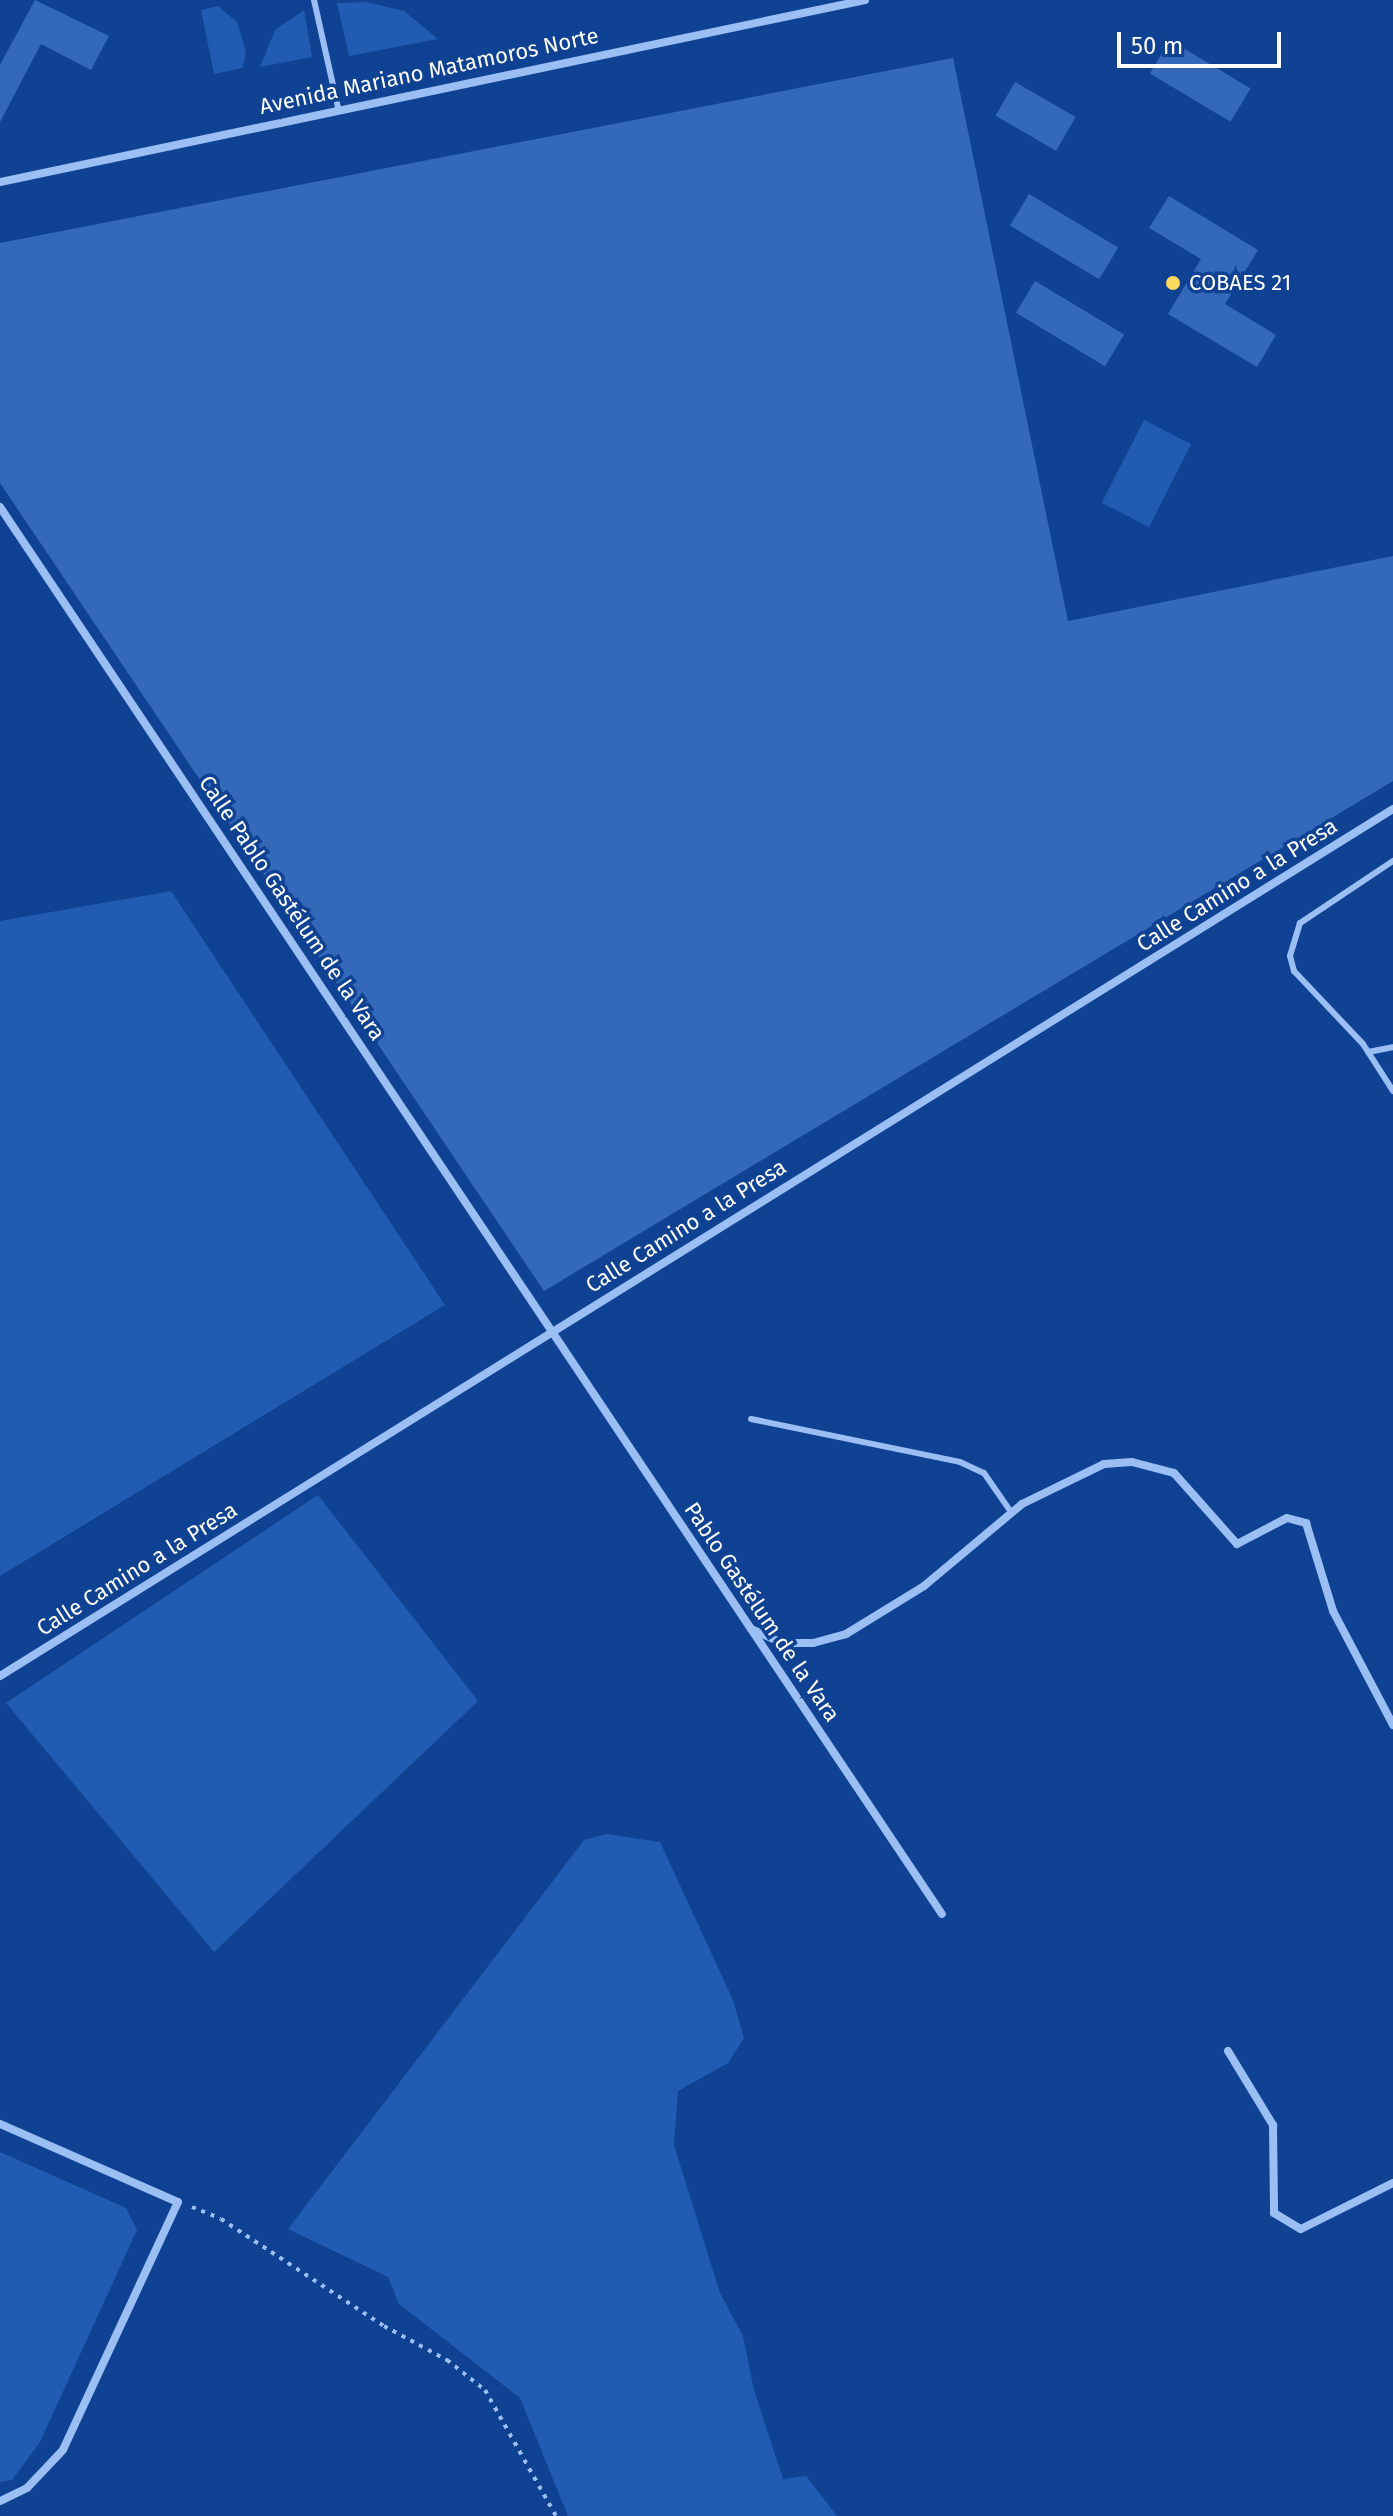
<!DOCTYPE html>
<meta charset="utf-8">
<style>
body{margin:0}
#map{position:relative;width:1393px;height:2516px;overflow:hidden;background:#0f4293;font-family:"Fira Sans",sans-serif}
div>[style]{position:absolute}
.green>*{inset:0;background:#215bb2;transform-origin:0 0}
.building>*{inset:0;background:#3469ba;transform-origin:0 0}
.path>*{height:4px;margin-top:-2px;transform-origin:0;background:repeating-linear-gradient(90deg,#9bbff4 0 4px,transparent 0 10px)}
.service>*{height:6px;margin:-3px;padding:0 3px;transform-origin:3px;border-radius:3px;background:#9bbff4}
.minor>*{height:8px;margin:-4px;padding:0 4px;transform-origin:4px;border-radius:4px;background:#9bbff4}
.dots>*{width:22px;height:22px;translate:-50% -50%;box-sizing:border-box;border:4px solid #0f4293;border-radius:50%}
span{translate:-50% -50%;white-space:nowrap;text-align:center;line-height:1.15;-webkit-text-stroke:7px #0f4293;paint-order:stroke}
.street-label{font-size:22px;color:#fff}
.poi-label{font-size:22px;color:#fff}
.left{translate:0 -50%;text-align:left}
.scale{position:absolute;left:1117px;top:32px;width:164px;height:36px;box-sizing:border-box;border:4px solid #fff;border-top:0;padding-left:10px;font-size:24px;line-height:28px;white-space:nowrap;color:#fff;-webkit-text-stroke:6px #0f4293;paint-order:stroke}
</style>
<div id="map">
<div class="green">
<i style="clip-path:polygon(366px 2px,404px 11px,438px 39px,349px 56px,337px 3px)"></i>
<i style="clip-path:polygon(218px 6px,237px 22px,246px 51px,243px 68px,214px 74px,201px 10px)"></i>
<i style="clip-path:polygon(304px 10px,312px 57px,260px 67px,275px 30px)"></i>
<i style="left:1144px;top:420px;width:53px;height:93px;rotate:27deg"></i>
<i style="clip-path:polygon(171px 891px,445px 1305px,0 1576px,0 921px)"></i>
<i style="clip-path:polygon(318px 1495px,478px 1701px,214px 1952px,6px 1703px)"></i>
<i style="clip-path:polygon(606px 1834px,660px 1842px,733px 2000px,744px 2038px,728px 2063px,678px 2091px,674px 2145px,720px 2293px,743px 2336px,754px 2390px,783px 2479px,806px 2476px,837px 2516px,568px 2516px,520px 2398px,399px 2304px,388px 2277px,288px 2229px,584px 1840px)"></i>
<i style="clip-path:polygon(0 2152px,126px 2208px,137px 2230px,40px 2442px,12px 2480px,0 2482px)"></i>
</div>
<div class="building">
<i style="clip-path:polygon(35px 0,109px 36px,91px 70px,41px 44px,0 122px,0 65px)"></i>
<i style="left:1170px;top:40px;width:94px;height:39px;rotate:31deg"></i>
<i style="clip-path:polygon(953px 58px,1068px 621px,1393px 556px,1393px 781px,544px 1291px,0 483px,0 243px)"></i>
<i style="left:1015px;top:82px;width:70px;height:39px;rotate:30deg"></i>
<i style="left:1029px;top:194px;width:104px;height:37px;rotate:31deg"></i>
<i style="clip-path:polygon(1169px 196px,1258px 250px,1225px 304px,1276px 335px,1257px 367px,1168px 314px,1201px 259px,1149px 228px)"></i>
<i style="left:1035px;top:281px;width:104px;height:37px;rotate:31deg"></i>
</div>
<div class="path">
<i style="left:192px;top:2207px;width:31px;rotate:22deg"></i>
<i style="left:221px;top:2219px;width:195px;rotate:33.3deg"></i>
<i style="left:384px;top:2326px;width:72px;rotate:28.4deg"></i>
<i style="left:447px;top:2360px;width:48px;rotate:38.3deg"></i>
<i style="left:485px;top:2390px;width:145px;rotate:60.6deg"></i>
</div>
<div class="service">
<i style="left:314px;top:0;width:110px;rotate:77.4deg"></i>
<i style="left:1393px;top:861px;width:112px;rotate:146.3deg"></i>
<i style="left:1300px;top:923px;width:34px;rotate:107deg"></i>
<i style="left:1290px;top:956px;width:16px;rotate:75deg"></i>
<i style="left:1294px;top:971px;width:100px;rotate:46.6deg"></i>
<i style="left:1363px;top:1044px;width:56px;rotate:57.4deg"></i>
<i style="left:1368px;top:1052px;width:25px;rotate:-11deg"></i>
<i style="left:751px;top:1419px;width:213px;rotate:11.6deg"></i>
<i style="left:960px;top:1462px;width:26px;rotate:25deg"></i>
<i style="left:984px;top:1473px;width:47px;rotate:55.3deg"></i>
</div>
<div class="minor">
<i style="left:0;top:182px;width:884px;rotate:-11.88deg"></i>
<i style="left:0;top:507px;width:1693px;rotate:56.2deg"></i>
<i style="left:751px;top:1629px;width:34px;rotate:24deg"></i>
<i style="left:782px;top:1643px;width:31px"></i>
<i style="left:813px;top:1643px;width:34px;rotate:-15deg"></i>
<i style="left:846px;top:1634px;width:92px;rotate:-31.6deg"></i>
<i style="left:924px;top:1586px;width:128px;rotate:-39.9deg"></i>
<i style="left:1022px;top:1504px;width:91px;rotate:-26deg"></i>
<i style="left:1104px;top:1464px;width:28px;rotate:-4deg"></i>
<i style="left:1132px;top:1462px;width:43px;rotate:14.7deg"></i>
<i style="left:1174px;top:1473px;width:95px;rotate:48.4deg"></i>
<i style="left:1237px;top:1544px;width:56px;rotate:-27.5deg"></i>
<i style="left:1287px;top:1518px;width:20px;rotate:15deg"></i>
<i style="left:1306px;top:1523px;width:92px;rotate:72.9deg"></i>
<i style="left:1333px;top:1611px;width:129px;rotate:62.2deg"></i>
<i style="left:0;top:1676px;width:1641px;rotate:-31.9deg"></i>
<i style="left:1228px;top:2051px;width:87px;rotate:58.7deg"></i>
<i style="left:1273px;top:2125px;width:88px;rotate:89.3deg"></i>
<i style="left:1274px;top:2213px;width:31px;rotate:31deg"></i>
<i style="left:1301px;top:2229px;width:103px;rotate:-26.6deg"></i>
<i style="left:0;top:2124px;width:194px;rotate:23.7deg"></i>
<i style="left:178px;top:2202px;width:273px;rotate:114.9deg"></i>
<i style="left:63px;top:2450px;width:52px;rotate:133.5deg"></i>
<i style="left:27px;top:2488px;width:30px;rotate:154deg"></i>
</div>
<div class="dots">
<i style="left:1173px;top:283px;background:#ffd85e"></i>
</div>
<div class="street-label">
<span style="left:429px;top:71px;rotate:-12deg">Avenida Mariano Matamoros Norte</span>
<span style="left:1237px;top:885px;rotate:-32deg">Calle Camino a la Presa</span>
<span style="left:292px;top:908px;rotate:56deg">Calle Pablo Gastélum de la Vara</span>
<span style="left:686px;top:1226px;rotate:-32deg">Calle Camino a la Presa</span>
<span style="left:137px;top:1569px;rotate:-32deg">Calle Camino a la Presa</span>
<span style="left:762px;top:1612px;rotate:56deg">Pablo Gastélum de la Vara</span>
</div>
<div class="poi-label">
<span class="left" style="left:1189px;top:283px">COBAES 21</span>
</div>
<div class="scale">50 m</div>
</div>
